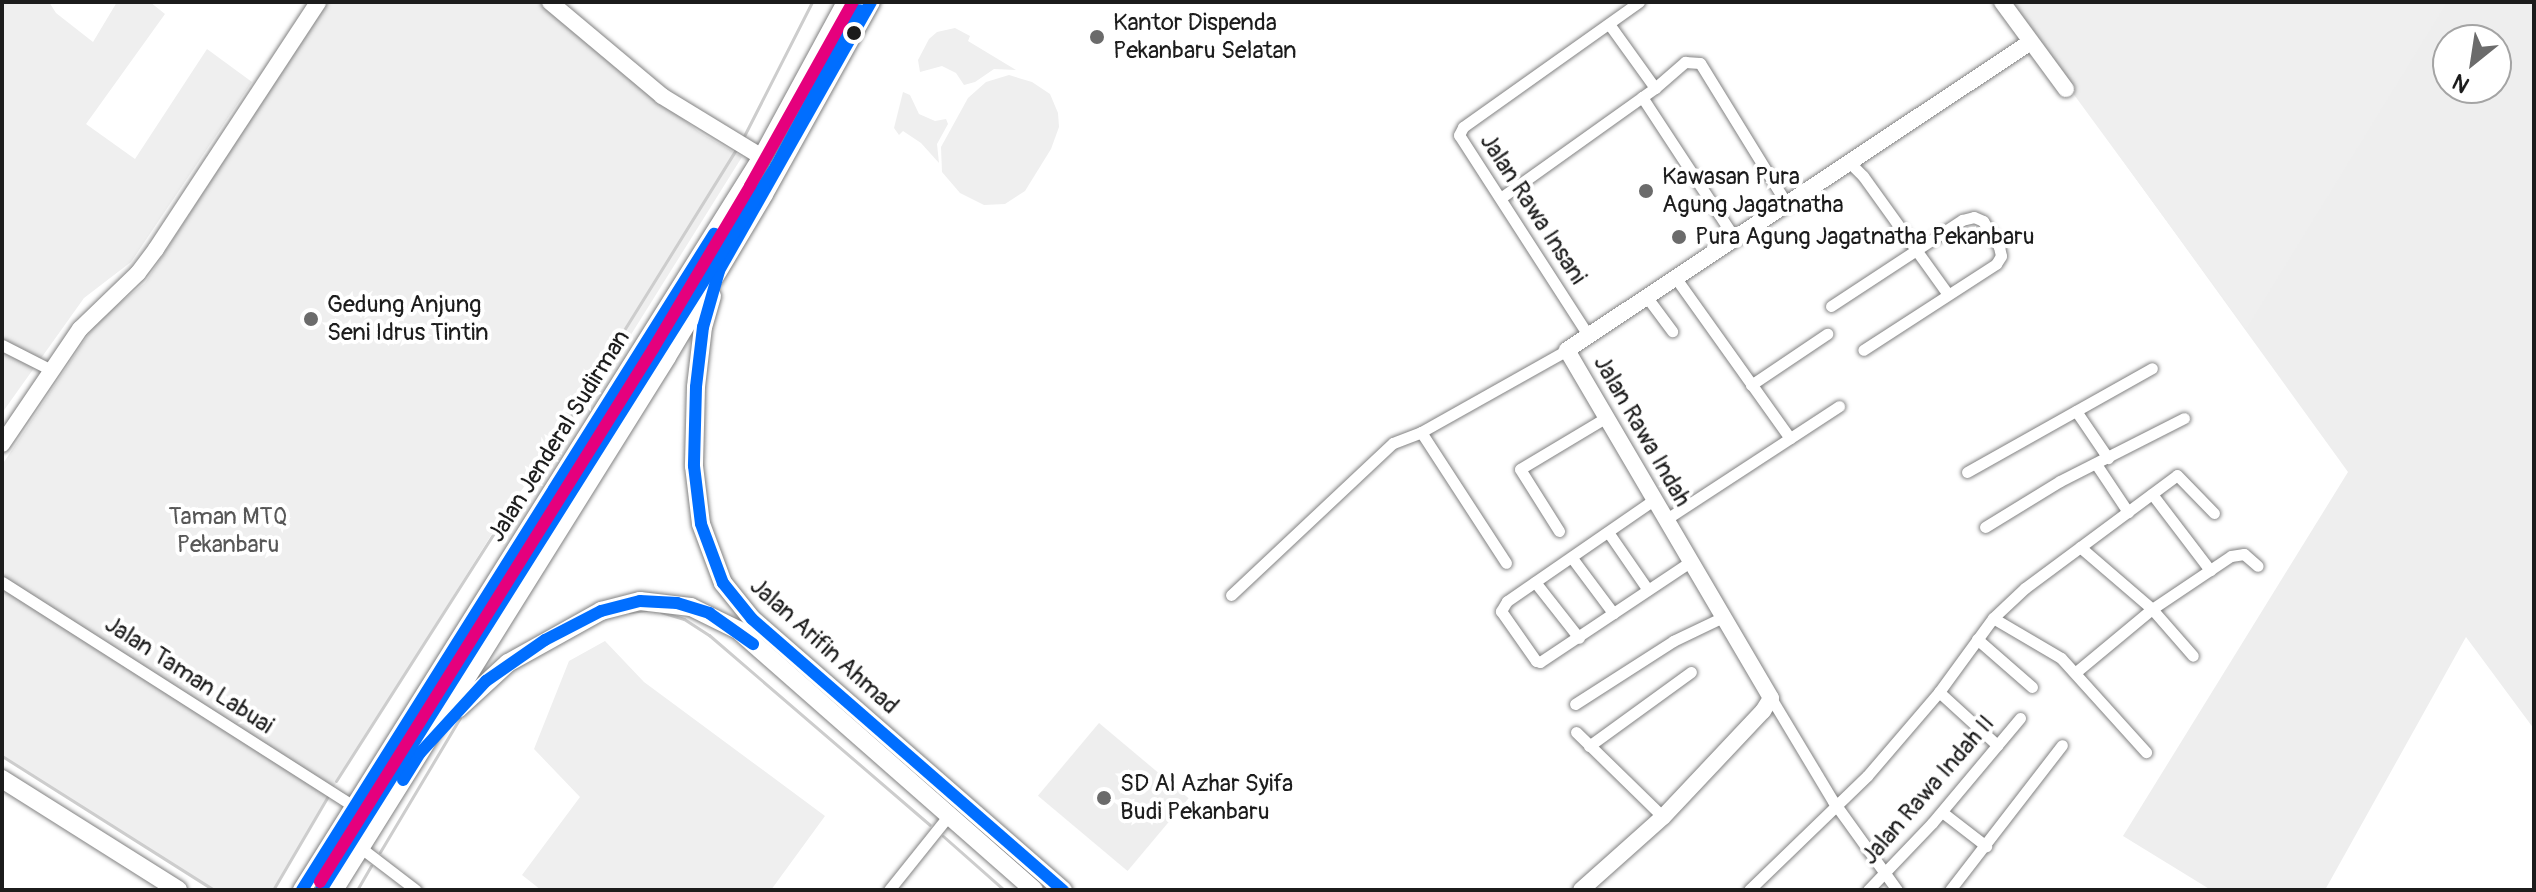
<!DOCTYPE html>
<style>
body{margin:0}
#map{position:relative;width:2536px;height:892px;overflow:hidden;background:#fff;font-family:Pangolin,sans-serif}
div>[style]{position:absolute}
.built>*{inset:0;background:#eee;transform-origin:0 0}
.green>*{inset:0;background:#efefef}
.stream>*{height:3px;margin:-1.5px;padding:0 1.5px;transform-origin:1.5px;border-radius:1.5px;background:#cdcdcd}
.roads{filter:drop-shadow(0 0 2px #828282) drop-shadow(0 0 2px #828282)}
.street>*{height:11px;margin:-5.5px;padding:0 5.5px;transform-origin:5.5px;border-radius:5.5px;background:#fff}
.secondary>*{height:16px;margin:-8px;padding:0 8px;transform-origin:8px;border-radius:8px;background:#fff}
.primary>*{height:18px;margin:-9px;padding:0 9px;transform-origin:9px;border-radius:9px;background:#fff}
.bus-1>*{height:12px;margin:-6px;padding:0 6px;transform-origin:6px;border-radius:6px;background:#006eff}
.bus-2>*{height:12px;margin:-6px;padding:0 6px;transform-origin:6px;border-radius:6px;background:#006eff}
.bus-3>*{height:12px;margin:-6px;padding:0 6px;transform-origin:6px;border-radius:6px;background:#e5007d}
.dots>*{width:22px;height:22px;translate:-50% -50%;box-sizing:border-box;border:4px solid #fff;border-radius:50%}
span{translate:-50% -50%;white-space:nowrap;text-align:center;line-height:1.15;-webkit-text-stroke:8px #fff;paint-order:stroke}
.poi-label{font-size:24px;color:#1c1c1c}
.left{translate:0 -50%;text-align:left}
.street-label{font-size:24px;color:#1c1c1c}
.park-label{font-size:24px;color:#575757}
.frame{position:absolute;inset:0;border:4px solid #1c1c1c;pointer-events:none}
.north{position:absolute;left:2432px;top:24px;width:80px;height:80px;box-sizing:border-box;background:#fff;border:2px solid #a4a4a4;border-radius:50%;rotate:210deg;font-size:22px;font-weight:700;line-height:32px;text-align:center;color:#1c1c1c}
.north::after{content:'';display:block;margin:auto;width:28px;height:36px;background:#6b6b6b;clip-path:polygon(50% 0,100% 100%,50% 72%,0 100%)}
</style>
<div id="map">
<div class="built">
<i style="clip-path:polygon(evenodd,2008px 2px,2534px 2px,2534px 729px,2466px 637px,2325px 890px,2211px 890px,2123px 836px,2348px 472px,2008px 2px,2448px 40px,2496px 40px,2496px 88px,2448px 88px,2448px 40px)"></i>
<i style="left:1099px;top:723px;width:117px;height:95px;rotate:40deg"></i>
</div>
<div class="green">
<i style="clip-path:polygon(2px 2px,49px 2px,56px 13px,93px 42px,117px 2px,150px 2px,165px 14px,86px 124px,135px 159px,207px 49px,252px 82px,131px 262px,84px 298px,2px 413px)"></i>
<i style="clip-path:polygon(326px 2px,538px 2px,699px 132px,742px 157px,597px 389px,554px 443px,495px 529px,339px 778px,273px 890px,214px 890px,2px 756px,2px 465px,98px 320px,145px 283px)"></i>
<i style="clip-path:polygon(2006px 2px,2447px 2px,2246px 329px)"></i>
<i style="clip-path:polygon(955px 28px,970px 36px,968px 41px,1016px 70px,994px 69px,975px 82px,964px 85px,956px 73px,942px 66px,920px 72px,918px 60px,929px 39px,937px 32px)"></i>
<i style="clip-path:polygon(1009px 75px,1032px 82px,1050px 94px,1058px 113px,1059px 127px,1051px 149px,1025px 191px,1005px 204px,984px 205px,960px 193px,942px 172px,941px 147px,968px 98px,986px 82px)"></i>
<i style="clip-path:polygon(903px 92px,910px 95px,919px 114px,935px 121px,946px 119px,948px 124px,937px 144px,939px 163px,921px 143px,903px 131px,899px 135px,894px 128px)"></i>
<i style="clip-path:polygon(605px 641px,644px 682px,825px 816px,771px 890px,541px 890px,522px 875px,580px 797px,534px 749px,569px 661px)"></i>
</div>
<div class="stream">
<i style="left:744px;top:136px;width:150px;rotate:-63.1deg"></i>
<i style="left:554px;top:443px;width:344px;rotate:-58.2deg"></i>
<i style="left:630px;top:612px;width:16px;rotate:-7deg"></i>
<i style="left:661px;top:612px;width:24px;rotate:17deg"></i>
<i style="left:684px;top:619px;width:30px;rotate:33deg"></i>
<i style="left:709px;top:635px;width:291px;rotate:40.7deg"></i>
<i style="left:2px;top:756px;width:251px;rotate:32.3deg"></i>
<i style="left:336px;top:781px;width:339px;rotate:-57.5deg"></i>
<i style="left:943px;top:836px;width:81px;rotate:41.5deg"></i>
<i style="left:380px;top:852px;width:156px;rotate:-59.2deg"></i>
<i style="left:273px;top:890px;width:109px;rotate:-59.7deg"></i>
<i style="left:357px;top:890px;width:28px;rotate:-60deg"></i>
</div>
<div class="roads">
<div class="street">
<i style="left:1609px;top:24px;width:79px;rotate:54.3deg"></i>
<i style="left:1655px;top:88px;width:16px;rotate:145deg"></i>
<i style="left:1642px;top:97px;width:168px;rotate:56.7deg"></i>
<i style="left:1655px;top:88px;width:40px;rotate:-41deg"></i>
<i style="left:1685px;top:62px;width:15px;rotate:4deg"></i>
<i style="left:1700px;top:63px;width:164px;rotate:58.4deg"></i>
<i style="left:1848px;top:161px;width:21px;rotate:45deg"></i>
<i style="left:1863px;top:176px;width:144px;rotate:54.3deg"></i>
<i style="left:1502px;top:197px;width:172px;rotate:-35.5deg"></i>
<i style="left:1675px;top:277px;width:198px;rotate:54.5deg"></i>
<i style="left:1646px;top:296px;width:44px;rotate:53.4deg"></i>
<i style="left:1831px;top:306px;width:157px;rotate:-33.3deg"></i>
<i style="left:1962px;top:220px;width:12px;rotate:-14deg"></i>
<i style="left:1974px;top:217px;width:10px;rotate:24deg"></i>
<i style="left:1983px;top:221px;width:31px;rotate:58deg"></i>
<i style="left:1999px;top:247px;width:9px;rotate:77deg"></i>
<i style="left:2001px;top:256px;width:9px;rotate:122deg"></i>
<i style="left:1996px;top:264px;width:158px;rotate:147.1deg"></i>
<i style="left:1588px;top:335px;width:238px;rotate:-122.8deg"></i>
<i style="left:1459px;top:135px;width:9px;rotate:-63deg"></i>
<i style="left:1463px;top:127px;width:216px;rotate:-35.4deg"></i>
<i style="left:2px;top:345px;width:55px;rotate:27deg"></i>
<i style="left:1751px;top:385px;width:92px;rotate:-33.9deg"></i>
<i style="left:2076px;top:411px;width:57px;rotate:55.8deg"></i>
<i style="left:1421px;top:432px;width:156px;rotate:57deg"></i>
<i style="left:2096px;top:464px;width:58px;rotate:56.3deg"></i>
<i style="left:1967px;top:472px;width:212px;rotate:-29.3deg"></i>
<i style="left:2152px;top:494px;width:96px;rotate:52.7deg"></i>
<i style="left:1655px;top:499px;width:180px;rotate:145.4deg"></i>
<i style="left:1507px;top:601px;width:12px;rotate:121deg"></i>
<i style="left:1501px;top:611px;width:61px;rotate:55deg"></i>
<i style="left:1536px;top:661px;width:4px;rotate:14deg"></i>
<i style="left:1540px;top:662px;width:180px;rotate:-33.7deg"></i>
<i style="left:1665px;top:520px;width:208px;rotate:-33.2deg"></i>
<i style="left:1985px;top:527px;width:88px;rotate:-31.5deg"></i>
<i style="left:2060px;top:481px;width:139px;rotate:-26.9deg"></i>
<i style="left:1559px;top:531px;width:73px;rotate:-122.2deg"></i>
<i style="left:1520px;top:469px;width:101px;rotate:-30.9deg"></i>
<i style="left:1608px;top:532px;width:70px;rotate:55.4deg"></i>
<i style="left:2080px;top:547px;width:95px;rotate:40.7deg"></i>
<i style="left:2152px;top:609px;width:62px;rotate:48.9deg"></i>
<i style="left:1572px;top:558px;width:69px;rotate:53.3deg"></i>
<i style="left:2px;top:582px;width:416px;rotate:32.5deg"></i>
<i style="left:1535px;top:582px;width:71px;rotate:51.8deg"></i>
<i style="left:1231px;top:595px;width:222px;rotate:-43.2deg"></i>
<i style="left:1393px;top:443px;width:30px;rotate:-21deg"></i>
<i style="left:1421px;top:432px;width:167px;rotate:-29.3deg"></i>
<i style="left:1993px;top:618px;width:79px;rotate:30.5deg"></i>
<i style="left:2061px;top:658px;width:127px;rotate:47.9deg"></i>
<i style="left:1977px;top:639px;width:73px;rotate:41.1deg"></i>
<i style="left:2076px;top:672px;width:99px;rotate:-39.7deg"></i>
<i style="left:2152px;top:609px;width:95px;rotate:-33.9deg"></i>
<i style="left:2231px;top:556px;width:13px;rotate:-9deg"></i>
<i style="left:2244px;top:554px;width:18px;rotate:41deg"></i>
<i style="left:1939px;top:692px;width:79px;rotate:42.4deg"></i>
<i style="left:1771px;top:698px;width:120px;rotate:59deg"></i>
<i style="left:1833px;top:801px;width:110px;rotate:54.3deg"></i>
<i style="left:1575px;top:704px;width:117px;rotate:-32.7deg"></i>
<i style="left:1673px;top:641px;width:53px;rotate:-25.6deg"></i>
<i style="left:1576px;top:732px;width:122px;rotate:44.3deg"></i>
<i style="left:1589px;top:746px;width:126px;rotate:-36deg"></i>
<i style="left:1942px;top:812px;width:56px;rotate:37.7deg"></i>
<i style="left:361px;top:848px;width:69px;rotate:37.4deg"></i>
<i style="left:889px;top:890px;width:96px;rotate:-51.3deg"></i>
<i style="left:1749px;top:890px;width:164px;rotate:-44deg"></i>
<i style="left:1867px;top:776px;width:111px;rotate:-49.4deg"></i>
<i style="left:1939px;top:692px;width:92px;rotate:-53.9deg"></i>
<i style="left:1993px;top:618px;width:44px;rotate:-43.2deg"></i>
<i style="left:2025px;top:588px;width:189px;rotate:-36.6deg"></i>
<i style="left:2177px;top:475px;width:53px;rotate:45.8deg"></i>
<i style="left:1868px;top:890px;width:93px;rotate:-46.3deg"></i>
<i style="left:1932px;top:823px;width:137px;rotate:-50deg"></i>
<i style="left:1950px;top:890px;width:183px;rotate:-52.3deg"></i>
</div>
<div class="secondary">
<i style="left:550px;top:2px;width:146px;rotate:40deg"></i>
<i style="left:662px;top:96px;width:117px;rotate:31.4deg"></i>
<i style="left:2002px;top:2px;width:108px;rotate:53.7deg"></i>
<i style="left:2px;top:444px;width:139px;rotate:-55.9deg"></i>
<i style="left:80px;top:329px;width:81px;rotate:-44deg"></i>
<i style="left:138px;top:273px;width:30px;rotate:-53deg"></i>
<i style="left:156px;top:249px;width:295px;rotate:-56.7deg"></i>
<i style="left:1581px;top:890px;width:110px;rotate:-41.7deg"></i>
<i style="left:1663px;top:817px;width:146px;rotate:-46.7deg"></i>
<i style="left:1763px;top:711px;width:15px;rotate:-58deg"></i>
<i style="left:1771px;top:698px;width:403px;rotate:-120.4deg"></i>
<i style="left:1567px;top:350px;width:555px;rotate:-33.6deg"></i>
</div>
<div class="primary">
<i style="left:712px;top:296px;width:32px;rotate:106deg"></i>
<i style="left:703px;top:327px;width:60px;rotate:96.7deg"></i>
<i style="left:696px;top:387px;width:79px;rotate:91.5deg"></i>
<i style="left:694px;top:466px;width:58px;rotate:83.1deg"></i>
<i style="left:701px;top:524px;width:63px;rotate:69.6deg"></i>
<i style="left:723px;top:583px;width:46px;rotate:51.1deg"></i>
<i style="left:752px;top:619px;width:413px;rotate:41.1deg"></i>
<i style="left:458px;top:709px;width:68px;rotate:-42.6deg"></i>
<i style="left:508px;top:663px;width:107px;rotate:-29.2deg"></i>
<i style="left:601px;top:611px;width:40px;rotate:-14.4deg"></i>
<i style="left:640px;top:601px;width:51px;rotate:6.7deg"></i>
<i style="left:691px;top:607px;width:52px;rotate:26.1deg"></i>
<i style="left:738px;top:630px;width:394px;rotate:41.3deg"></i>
<i style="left:2px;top:779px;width:208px;rotate:32.2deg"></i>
<i style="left:302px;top:890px;width:865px;rotate:-57.89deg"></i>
<i style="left:762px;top:157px;width:176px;rotate:-61.5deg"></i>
<i style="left:334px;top:890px;width:628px;rotate:-58deg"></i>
<i style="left:667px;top:357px;width:190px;rotate:-59.2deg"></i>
<i style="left:764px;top:194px;width:220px;rotate:-60.9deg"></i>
</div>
</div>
<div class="bus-1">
<i style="left:871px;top:2px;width:309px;rotate:119.5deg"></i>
<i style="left:719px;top:271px;width:58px;rotate:105.9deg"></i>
<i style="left:703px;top:327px;width:60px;rotate:96.7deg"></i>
<i style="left:696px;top:387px;width:79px;rotate:91.5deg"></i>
<i style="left:694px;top:466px;width:58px;rotate:83.1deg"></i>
<i style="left:701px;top:524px;width:63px;rotate:69.6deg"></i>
<i style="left:723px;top:583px;width:46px;rotate:51.1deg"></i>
<i style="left:752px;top:619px;width:413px;rotate:41.1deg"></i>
<i style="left:403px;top:780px;width:32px;rotate:-58deg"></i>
<i style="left:420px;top:753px;width:98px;rotate:-47.5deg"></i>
<i style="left:486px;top:681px;width:72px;rotate:-34.8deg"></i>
<i style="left:545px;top:640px;width:63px;rotate:-27.4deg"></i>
<i style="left:601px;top:611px;width:40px;rotate:-14.4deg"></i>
<i style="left:640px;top:601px;width:37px;rotate:3deg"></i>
<i style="left:677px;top:603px;width:34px;rotate:17deg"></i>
<i style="left:709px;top:613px;width:54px;rotate:35.2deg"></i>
<i style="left:302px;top:890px;width:775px;rotate:-57.87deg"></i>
</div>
<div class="bus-2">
<i style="left:321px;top:890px;width:855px;rotate:-57.85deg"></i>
<i style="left:776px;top:166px;width:177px;rotate:-61.7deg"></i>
</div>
<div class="bus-3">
<i style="left:320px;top:882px;width:628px;rotate:-58deg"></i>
<i style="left:653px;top:349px;width:190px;rotate:-59.2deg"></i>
<i style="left:750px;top:186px;width:211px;rotate:-60.8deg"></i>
</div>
<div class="dots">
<i style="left:854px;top:33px;background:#1c1c1c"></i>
<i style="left:1097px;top:37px;background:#6b6b6b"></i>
<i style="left:1646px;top:191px;background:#6b6b6b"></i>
<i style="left:1679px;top:237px;background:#6b6b6b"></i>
<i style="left:311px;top:319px;background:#6b6b6b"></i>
<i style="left:1104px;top:798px;background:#6b6b6b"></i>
</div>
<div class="poi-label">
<span class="left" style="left:1113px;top:37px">Kantor Dispenda<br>Pekanbaru Selatan</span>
<span class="left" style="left:1662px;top:191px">Kawasan Pura<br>Agung Jagatnatha</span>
<span class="left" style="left:1695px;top:237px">Pura Agung Jagatnatha Pekanbaru</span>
<span class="left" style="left:327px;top:319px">Gedung Anjung<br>Seni Idrus Tintin</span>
<span class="left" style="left:1120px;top:798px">SD Al Azhar Syifa<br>Budi Pekanbaru</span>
</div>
<div class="street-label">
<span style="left:1533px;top:209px;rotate:57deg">Jalan Rawa Insani</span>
<span style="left:1642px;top:431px;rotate:60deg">Jalan Rawa Indah</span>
<span style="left:559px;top:436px;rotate:-58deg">Jalan Jenderal Sudirman</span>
<span style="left:824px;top:646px;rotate:42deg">Jalan Arifin Ahmad</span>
<span style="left:189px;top:675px;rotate:33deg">Jalan Taman Labuai</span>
<span style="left:1928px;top:790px;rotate:-49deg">Jalan Rawa Indah II</span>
</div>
<div class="park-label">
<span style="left:228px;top:531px">Taman MTQ<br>Pekanbaru</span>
</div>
<div class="frame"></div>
<div class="north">N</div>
</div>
